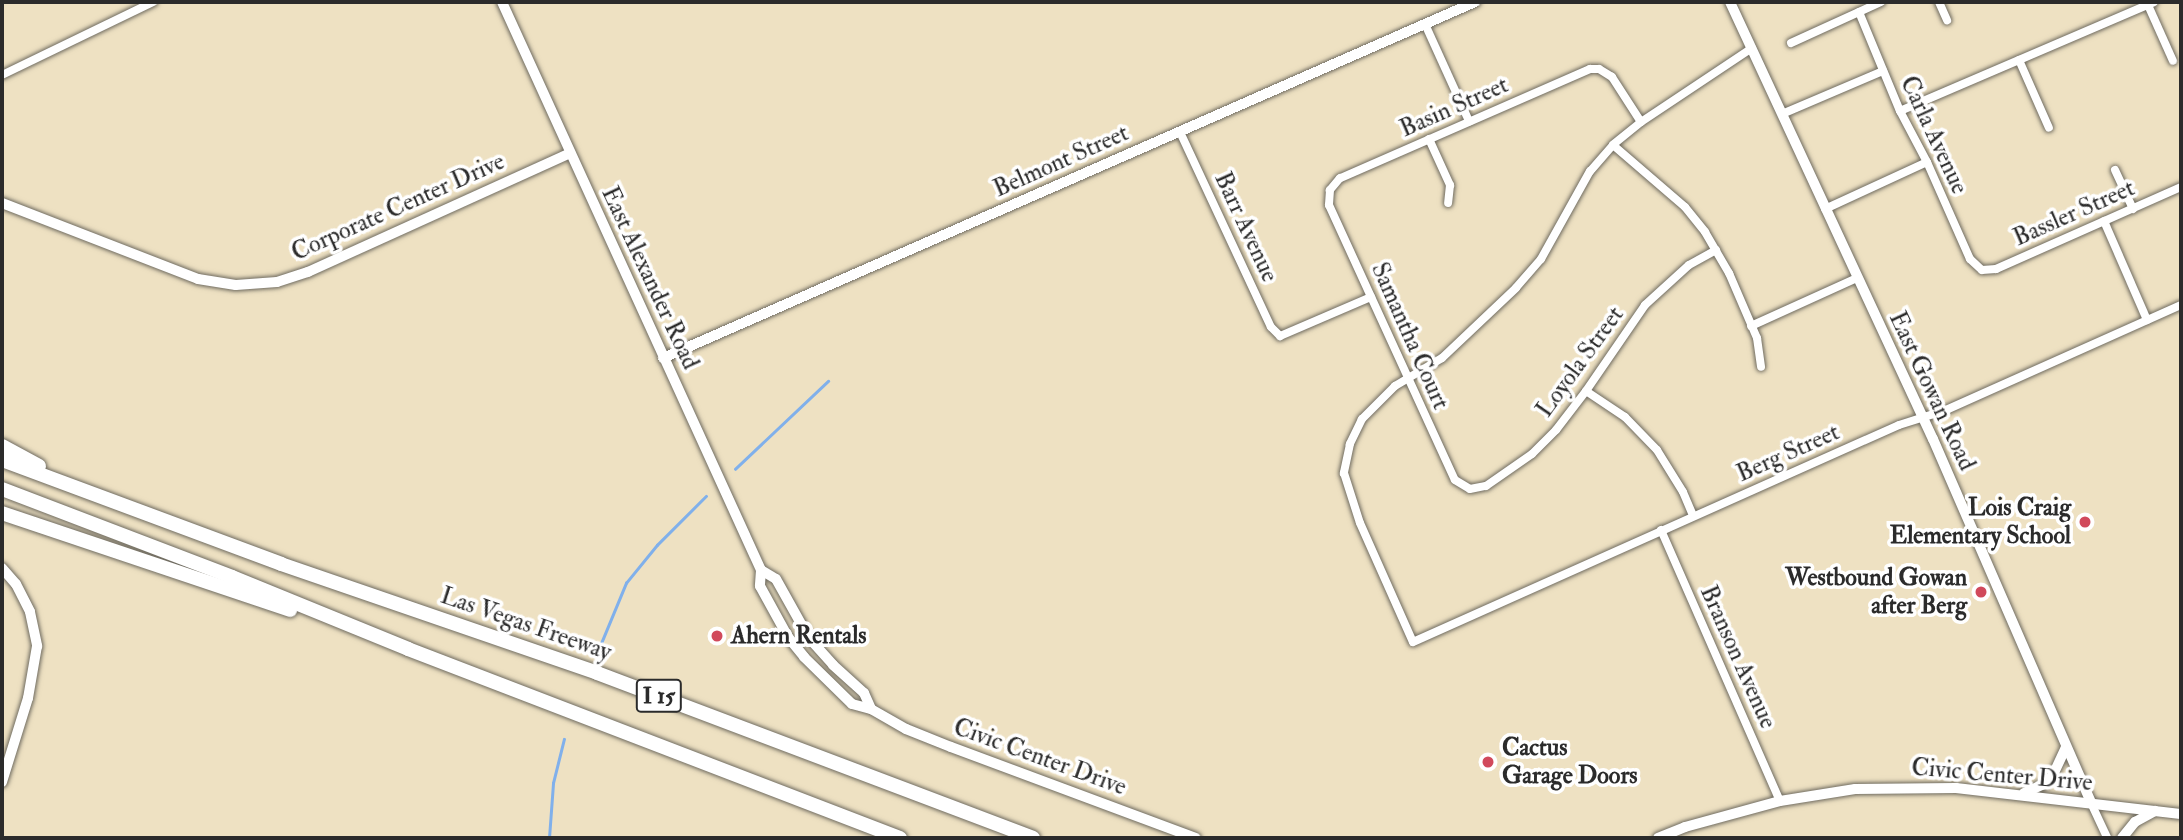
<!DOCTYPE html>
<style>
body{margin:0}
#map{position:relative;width:2183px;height:840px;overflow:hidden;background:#eee1c2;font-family:"IM FELL Double Pica",serif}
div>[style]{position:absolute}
.stream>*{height:2.5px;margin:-1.25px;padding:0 1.25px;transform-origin:1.25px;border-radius:1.25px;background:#80b0eb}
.roads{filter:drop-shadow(0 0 2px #6f6b60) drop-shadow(0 0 2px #6f6b60)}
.minor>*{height:8px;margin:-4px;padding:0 4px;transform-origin:4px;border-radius:4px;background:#fff}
.tertiary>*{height:10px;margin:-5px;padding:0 5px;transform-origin:5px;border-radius:5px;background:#fff}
.motorway>*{height:14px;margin:-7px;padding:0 7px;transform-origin:7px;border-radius:7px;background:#fff}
.dots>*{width:19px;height:19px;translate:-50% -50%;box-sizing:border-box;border:4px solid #fff;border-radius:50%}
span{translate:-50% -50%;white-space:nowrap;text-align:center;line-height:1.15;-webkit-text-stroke:7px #fff;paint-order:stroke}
.shield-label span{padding:2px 5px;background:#fff;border:2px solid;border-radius:5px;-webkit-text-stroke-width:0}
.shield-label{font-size:23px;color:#2b2b2b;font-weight:700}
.street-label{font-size:24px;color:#2b2b2b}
.poi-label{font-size:24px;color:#2b2b2b;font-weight:700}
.right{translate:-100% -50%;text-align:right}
.left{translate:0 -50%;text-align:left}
.frame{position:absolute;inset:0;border:4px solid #2b2b2b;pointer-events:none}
</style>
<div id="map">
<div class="stream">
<i style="left:735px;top:469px;width:128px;rotate:-43.4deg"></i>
<i style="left:597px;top:653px;width:76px;rotate:-67.5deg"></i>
<i style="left:626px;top:583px;width:49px;rotate:-50.8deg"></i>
<i style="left:657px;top:545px;width:69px;rotate:-45deg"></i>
<i style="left:549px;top:838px;width:55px;rotate:-85.8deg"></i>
<i style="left:553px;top:783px;width:45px;rotate:-76deg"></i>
</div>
<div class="roads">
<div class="minor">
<i style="left:1939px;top:2px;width:20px;rotate:66deg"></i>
<i style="left:2148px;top:5px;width:61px;rotate:65.9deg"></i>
<i style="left:1859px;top:12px;width:107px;rotate:67.5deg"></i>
<i style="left:1900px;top:111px;width:58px;rotate:62.1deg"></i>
<i style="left:1927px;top:162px;width:106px;rotate:66.1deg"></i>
<i style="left:1970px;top:259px;width:16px;rotate:43deg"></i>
<i style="left:1982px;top:270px;width:14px;rotate:-4deg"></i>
<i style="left:1996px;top:269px;width:202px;rotate:-23.9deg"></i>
<i style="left:1425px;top:24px;width:107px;rotate:65.6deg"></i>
<i style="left:1791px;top:43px;width:99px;rotate:-24.5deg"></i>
<i style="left:1752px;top:48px;width:133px;rotate:146.3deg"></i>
<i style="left:1641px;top:122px;width:36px;rotate:141deg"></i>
<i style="left:1613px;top:145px;width:35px;rotate:131deg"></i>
<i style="left:1590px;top:171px;width:101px;rotate:119.1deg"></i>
<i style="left:1541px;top:259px;width:38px;rotate:131deg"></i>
<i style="left:1516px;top:288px;width:102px;rotate:136.6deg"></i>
<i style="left:1442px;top:358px;width:55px;rotate:149.2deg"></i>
<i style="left:1395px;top:386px;width:47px;rotate:135deg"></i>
<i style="left:1362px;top:419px;width:28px;rotate:116deg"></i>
<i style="left:1350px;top:444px;width:30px;rotate:102deg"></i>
<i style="left:1344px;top:473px;width:52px;rotate:72.3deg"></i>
<i style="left:1360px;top:523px;width:130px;rotate:66deg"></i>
<i style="left:1413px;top:642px;width:532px;rotate:-24.06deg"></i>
<i style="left:1899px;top:425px;width:49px;rotate:-17.7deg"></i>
<i style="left:1946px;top:410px;width:257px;rotate:-24.1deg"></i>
<i style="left:2019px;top:60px;width:74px;rotate:66.2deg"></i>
<i style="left:2px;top:75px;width:168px;rotate:-25.8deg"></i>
<i style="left:1900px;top:111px;width:276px;rotate:-23.2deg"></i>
<i style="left:1782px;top:114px;width:110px;rotate:-23.1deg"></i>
<i style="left:1641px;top:122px;width:54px;rotate:-122.8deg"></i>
<i style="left:1612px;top:77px;width:15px;rotate:-148deg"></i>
<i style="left:1599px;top:69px;width:9px;rotate:180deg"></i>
<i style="left:1590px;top:69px;width:273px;rotate:156.4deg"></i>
<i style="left:1340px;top:178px;width:16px;rotate:130deg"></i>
<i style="left:1330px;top:190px;width:15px;rotate:94deg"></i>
<i style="left:1329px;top:205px;width:302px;rotate:65.4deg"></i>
<i style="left:1455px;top:480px;width:17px;rotate:31deg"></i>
<i style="left:1470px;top:489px;width:16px;rotate:-11deg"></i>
<i style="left:1486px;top:486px;width:56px;rotate:-34.8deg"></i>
<i style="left:1532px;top:454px;width:34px;rotate:-45deg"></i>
<i style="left:1556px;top:430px;width:49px;rotate:-52.4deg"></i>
<i style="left:1586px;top:391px;width:104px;rotate:-55.5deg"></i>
<i style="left:1645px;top:305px;width:59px;rotate:-42.3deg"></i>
<i style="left:1689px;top:265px;width:31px;rotate:-29deg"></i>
<i style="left:1180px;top:132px;width:215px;rotate:65deg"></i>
<i style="left:1271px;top:327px;width:13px;rotate:45deg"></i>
<i style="left:1280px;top:336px;width:99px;rotate:-23.2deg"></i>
<i style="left:1429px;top:139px;width:51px;rotate:65.5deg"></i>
<i style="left:1450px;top:185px;width:18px;rotate:96deg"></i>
<i style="left:1613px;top:145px;width:95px;rotate:40.7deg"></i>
<i style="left:1685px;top:207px;width:32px;rotate:51deg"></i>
<i style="left:1705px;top:232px;width:48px;rotate:59.7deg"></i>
<i style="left:1729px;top:273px;width:71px;rotate:66.7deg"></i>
<i style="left:1757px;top:338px;width:29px;rotate:82deg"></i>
<i style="left:2115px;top:170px;width:43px;rotate:65.2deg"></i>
<i style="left:1825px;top:209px;width:112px;rotate:-24.7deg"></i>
<i style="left:2104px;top:221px;width:108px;rotate:66.5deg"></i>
<i style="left:1751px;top:326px;width:116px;rotate:-24.4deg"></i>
<i style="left:1586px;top:391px;width:47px;rotate:33.7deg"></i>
<i style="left:1625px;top:417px;width:46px;rotate:45.9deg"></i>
<i style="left:1657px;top:450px;width:49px;rotate:58.2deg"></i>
<i style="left:1683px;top:492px;width:26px;rotate:67deg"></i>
<i style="left:1661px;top:530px;width:296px;rotate:66.3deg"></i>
<i style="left:2091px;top:803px;width:38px;rotate:65deg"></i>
</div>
<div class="tertiary">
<i style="left:502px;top:2px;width:624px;rotate:65.49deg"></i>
<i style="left:761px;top:570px;width:16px;rotate:94deg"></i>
<i style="left:760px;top:586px;width:58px;rotate:61.2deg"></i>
<i style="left:788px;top:637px;width:26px;rotate:51deg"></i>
<i style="left:804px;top:657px;width:67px;rotate:44.4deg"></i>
<i style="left:852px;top:704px;width:20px;rotate:15deg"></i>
<i style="left:871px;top:709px;width:40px;rotate:29.7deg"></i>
<i style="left:906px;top:729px;width:48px;rotate:21.8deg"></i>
<i style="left:951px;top:747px;width:261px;rotate:20.4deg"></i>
<i style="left:1730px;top:2px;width:482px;rotate:65.1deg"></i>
<i style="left:1933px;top:439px;width:397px;rotate:66.5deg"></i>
<i style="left:2px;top:203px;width:210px;rotate:21.2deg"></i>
<i style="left:198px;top:279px;width:38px;rotate:9deg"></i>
<i style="left:236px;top:285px;width:41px;rotate:-4.2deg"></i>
<i style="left:277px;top:282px;width:33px;rotate:-18deg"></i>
<i style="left:308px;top:272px;width:288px;rotate:-24.4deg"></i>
<i style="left:663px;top:358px;width:887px;rotate:-23.67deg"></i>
<i style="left:2px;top:568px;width:21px;rotate:49deg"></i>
<i style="left:16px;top:584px;width:31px;rotate:63deg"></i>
<i style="left:30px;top:612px;width:35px;rotate:78deg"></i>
<i style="left:37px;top:646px;width:53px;rotate:99.8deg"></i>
<i style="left:28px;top:698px;width:88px;rotate:107.2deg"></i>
<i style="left:761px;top:570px;width:17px;rotate:31deg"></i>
<i style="left:776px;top:579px;width:68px;rotate:60.8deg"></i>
<i style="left:809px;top:638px;width:36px;rotate:48deg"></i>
<i style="left:833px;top:665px;width:42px;rotate:42.1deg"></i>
<i style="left:864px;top:693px;width:17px;rotate:66deg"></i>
<i style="left:2024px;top:793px;width:24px;rotate:-24deg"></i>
<i style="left:2046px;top:783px;width:11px;rotate:-49deg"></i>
<i style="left:2053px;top:775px;width:31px;rotate:-65deg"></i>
<i style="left:1658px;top:838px;width:29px;rotate:-22deg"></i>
<i style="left:1685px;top:827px;width:98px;rotate:-15.3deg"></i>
<i style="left:1780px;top:801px;width:76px;rotate:-9.1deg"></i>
<i style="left:1855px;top:789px;width:101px;rotate:-0.6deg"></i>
<i style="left:1956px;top:788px;width:226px;rotate:6.6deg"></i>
<i style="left:2122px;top:838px;width:21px;rotate:-51deg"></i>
<i style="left:2135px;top:822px;width:23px;rotate:-29deg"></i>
</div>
<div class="motorway">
<i style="left:2px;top:446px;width:42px;rotate:28.4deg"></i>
<i style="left:2px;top:460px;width:298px;rotate:20.4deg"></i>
<i style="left:281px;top:564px;width:334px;rotate:19deg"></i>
<i style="left:597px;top:673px;width:466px;rotate:20.7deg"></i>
<i style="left:2px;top:489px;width:246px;rotate:20.9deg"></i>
<i style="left:232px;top:577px;width:190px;rotate:22.2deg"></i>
<i style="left:408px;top:649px;width:527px;rotate:21.01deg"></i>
<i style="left:2px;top:513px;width:304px;rotate:18.6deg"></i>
</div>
</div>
<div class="dots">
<i style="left:2085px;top:522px;background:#d1495b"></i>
<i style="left:1981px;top:592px;background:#d1495b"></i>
<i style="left:717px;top:636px;background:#d1495b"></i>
<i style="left:1488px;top:762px;background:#d1495b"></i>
</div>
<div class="shield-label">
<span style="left:659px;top:696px">I 15</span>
</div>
<div class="street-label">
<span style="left:1454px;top:107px;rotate:-24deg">Basin Street</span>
<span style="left:1934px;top:135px;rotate:65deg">Carla Avenue</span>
<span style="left:1061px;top:161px;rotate:-24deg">Belmont Street</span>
<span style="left:398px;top:207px;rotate:-24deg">Corporate Center Drive</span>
<span style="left:2074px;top:213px;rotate:-24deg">Bassler Street</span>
<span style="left:1246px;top:227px;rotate:65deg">Barr Avenue</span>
<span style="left:650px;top:278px;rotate:65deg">East Alexander Road</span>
<span style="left:1410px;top:336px;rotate:66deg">Samantha Court</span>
<span style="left:1580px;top:362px;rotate:-54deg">Loyola Street</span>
<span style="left:1932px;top:391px;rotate:65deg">East Gowan Road</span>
<span style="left:1788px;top:453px;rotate:-24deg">Berg Street</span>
<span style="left:526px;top:624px;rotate:19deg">Las Vegas Freeway</span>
<span style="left:1738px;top:657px;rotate:66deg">Branson Avenue</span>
<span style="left:1040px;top:757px;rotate:20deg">Civic Center Drive</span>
<span style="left:2002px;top:775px;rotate:5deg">Civic Center Drive</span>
</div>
<div class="poi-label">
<span class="right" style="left:2071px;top:522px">Lois Craig<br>Elementary School</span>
<span class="right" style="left:1967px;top:592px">Westbound Gowan<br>after Berg</span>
<span class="left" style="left:731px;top:636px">Ahern Rentals</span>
<span class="left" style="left:1502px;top:762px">Cactus<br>Garage Doors</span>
</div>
<div class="frame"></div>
</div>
